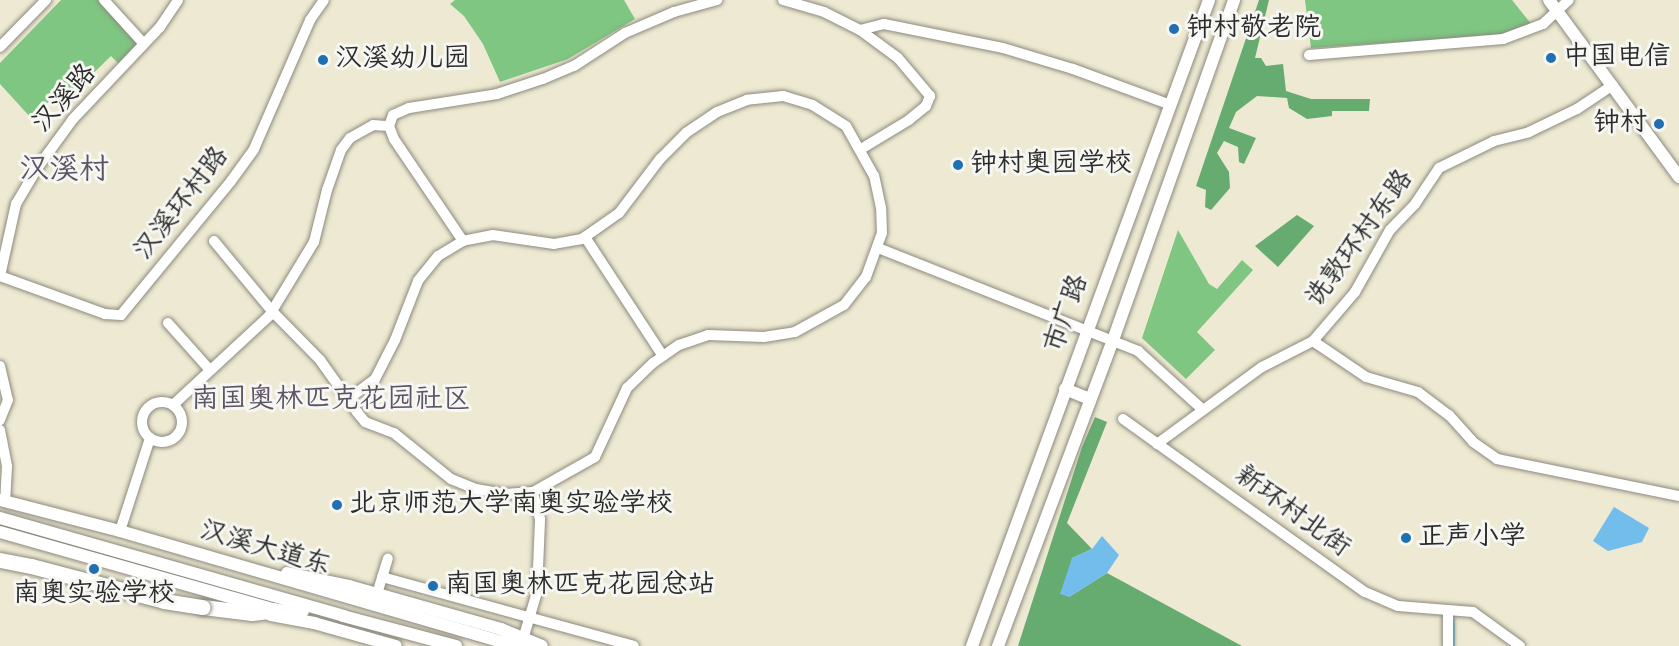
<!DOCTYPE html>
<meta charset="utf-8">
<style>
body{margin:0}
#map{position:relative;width:1679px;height:646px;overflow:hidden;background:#eee9d2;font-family:"Indie Flower","LXGW WenKai TC",sans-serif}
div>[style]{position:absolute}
.green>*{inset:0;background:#7ec682}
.forest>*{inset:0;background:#66ab70}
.water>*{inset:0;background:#72bdeb}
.stream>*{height:2px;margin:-1px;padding:0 1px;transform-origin:1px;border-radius:1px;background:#72bdeb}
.roads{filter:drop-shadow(0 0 2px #8c8a7e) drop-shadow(0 0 2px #8c8a7e)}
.minor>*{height:10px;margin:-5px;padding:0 5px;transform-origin:5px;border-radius:5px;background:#fff}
.minor>.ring{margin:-5px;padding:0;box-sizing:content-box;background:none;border:10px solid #fff;border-radius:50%}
.major>*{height:12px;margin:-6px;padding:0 6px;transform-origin:6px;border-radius:6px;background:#fff}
.highway>*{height:15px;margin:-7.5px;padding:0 7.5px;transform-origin:7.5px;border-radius:7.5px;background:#fff}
.bridges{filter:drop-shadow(0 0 2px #8c8a7e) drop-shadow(0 0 2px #8c8a7e)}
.highway-bridge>*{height:15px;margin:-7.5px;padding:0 7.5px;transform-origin:7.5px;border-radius:7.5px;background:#fff}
.dots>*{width:16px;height:16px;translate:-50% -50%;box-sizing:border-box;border:3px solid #f6f6f2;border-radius:50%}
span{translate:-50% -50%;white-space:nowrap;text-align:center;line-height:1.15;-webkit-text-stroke:6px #f6f6f2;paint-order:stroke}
.poi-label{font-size:27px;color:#2b2b2b}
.left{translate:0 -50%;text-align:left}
.right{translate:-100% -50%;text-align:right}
.street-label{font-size:27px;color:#2b2b2b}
.neighbourhood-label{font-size:28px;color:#5c5364}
.quarter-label{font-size:30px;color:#5c5364}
</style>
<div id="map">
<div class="green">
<i style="clip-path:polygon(61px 0,98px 0,140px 45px,120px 65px,111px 56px,72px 94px,61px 82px,51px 92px,54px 96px,32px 119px,0 84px,0 63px)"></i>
<i style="clip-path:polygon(455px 0,624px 0,635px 19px,568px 59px,500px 82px,483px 44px,464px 16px,450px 4px)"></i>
<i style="clip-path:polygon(1305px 0,1512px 0,1532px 25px,1503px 35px,1311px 48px)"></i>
<i style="clip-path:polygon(1178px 230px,1209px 284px,1217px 289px,1242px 260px,1253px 270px,1197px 332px,1215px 350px,1186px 379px,1142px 338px)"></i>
</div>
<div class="forest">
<i style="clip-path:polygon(1259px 0,1269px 0,1255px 58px,1261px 58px,1266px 66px,1283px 64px,1286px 91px,1311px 99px,1370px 99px,1369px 111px,1332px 111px,1332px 116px,1307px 119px,1289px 108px,1287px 98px,1257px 96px,1236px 112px,1229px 128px,1256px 138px,1244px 164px,1239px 162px,1238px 147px,1224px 141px,1217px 153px,1229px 172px,1230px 188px,1211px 210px,1205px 207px,1206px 190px,1196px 186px)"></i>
<i style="clip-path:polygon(1297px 215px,1314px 226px,1278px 267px,1255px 246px)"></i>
<i style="clip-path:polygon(1095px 417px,1107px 422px,1067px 523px,1092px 549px,1072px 558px,1069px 597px,1107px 573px,1242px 646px,1018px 646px,1082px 447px)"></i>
</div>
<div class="water">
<i style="clip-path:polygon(1614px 507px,1649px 528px,1642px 542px,1608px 551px,1593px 541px)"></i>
<i style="clip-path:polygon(1102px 536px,1119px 555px,1107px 573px,1069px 597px,1060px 594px,1072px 558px,1092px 549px)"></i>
</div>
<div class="stream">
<i style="left:1454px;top:620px;width:26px;rotate:90deg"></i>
</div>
<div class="roads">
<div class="minor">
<i style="left:104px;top:0;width:59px;rotate:47.7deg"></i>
<i style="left:783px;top:0;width:43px;rotate:16.3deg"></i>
<i style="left:824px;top:12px;width:40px;rotate:26.6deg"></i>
<i style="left:860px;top:30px;width:47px;rotate:36.4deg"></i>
<i style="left:898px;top:58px;width:50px;rotate:49.9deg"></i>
<i style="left:930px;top:96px;width:11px;rotate:112deg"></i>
<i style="left:926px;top:106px;width:22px;rotate:141deg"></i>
<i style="left:909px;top:120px;width:56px;rotate:148.9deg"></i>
<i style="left:860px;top:30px;width:25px;rotate:-14deg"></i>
<i style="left:884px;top:24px;width:121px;rotate:11.4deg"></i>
<i style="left:1003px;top:48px;width:73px;rotate:16.7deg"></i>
<i style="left:1073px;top:69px;width:104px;rotate:20.2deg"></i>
<i style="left:0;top:47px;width:66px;rotate:-45.6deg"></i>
<i style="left:1309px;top:55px;width:195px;rotate:-4.7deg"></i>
<i style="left:1503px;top:39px;width:43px;rotate:-20.6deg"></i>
<i style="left:1543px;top:24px;width:35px;rotate:-43deg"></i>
<i style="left:585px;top:237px;width:142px;rotate:56.8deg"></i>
<i style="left:214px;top:241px;width:91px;rotate:50.4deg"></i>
<i style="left:272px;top:311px;width:69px;rotate:45.6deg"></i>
<i style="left:320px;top:360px;width:64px;rotate:54.6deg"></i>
<i style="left:357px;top:412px;width:13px;rotate:51deg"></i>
<i style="left:365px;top:422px;width:31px;rotate:21deg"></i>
<i style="left:394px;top:433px;width:73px;rotate:38.9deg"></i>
<i style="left:451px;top:479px;width:27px;rotate:22deg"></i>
<i style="left:476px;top:489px;width:29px;rotate:10deg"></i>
<i style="left:505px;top:494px;width:28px;rotate:-4deg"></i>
<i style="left:533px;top:492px;width:71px;rotate:-29.4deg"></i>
<i style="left:595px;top:457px;width:76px;rotate:-65.1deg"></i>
<i style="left:627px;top:388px;width:36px;rotate:-44deg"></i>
<i style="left:653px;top:363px;width:32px;rotate:-35deg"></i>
<i style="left:679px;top:345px;width:31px;rotate:-19deg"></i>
<i style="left:708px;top:335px;width:56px;rotate:2deg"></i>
<i style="left:764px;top:337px;width:31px;rotate:-9deg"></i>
<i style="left:795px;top:332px;width:56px;rotate:-28.9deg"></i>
<i style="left:844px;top:305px;width:36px;rotate:-52deg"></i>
<i style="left:866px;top:277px;width:47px;rotate:-70deg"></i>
<i style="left:882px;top:233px;width:25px;rotate:-92deg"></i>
<i style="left:881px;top:208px;width:33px;rotate:-102deg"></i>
<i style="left:874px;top:176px;width:57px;rotate:-119.2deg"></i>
<i style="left:846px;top:126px;width:39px;rotate:-148deg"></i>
<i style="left:813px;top:105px;width:31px;rotate:-163deg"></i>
<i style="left:783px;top:96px;width:36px;rotate:174deg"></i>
<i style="left:747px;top:100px;width:32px;rotate:158deg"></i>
<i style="left:717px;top:112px;width:37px;rotate:146deg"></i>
<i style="left:686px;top:133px;width:37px;rotate:135deg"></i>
<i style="left:660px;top:159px;width:68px;rotate:127.2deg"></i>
<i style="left:619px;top:213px;width:45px;rotate:144.9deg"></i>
<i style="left:582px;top:239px;width:28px;rotate:170deg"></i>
<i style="left:554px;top:244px;width:62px;rotate:-171.6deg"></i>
<i style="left:493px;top:235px;width:31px;rotate:169deg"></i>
<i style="left:463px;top:241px;width:29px;rotate:149deg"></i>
<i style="left:438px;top:256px;width:32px;rotate:129deg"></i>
<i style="left:418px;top:281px;width:63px;rotate:111.3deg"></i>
<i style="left:395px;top:340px;width:44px;rotate:117.1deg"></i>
<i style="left:375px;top:379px;width:34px;rotate:143deg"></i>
<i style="left:463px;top:241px;width:123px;rotate:-124.1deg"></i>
<i style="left:394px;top:139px;width:14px;rotate:-111deg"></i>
<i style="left:389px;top:126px;width:12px;rotate:-70deg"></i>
<i style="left:393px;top:115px;width:17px;rotate:-24deg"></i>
<i style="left:409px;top:108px;width:89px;rotate:-9deg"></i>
<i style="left:497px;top:94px;width:48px;rotate:-18.1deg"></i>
<i style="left:543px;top:79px;width:34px;rotate:-23deg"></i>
<i style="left:574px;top:66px;width:61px;rotate:-32.9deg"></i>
<i style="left:625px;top:33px;width:53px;rotate:-23.2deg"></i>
<i style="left:674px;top:12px;width:45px;rotate:-15.6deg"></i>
<i style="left:878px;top:248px;width:280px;rotate:21.6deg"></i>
<i style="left:1138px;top:351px;width:86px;rotate:42.2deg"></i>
<i style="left:0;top:276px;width:112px;rotate:19.9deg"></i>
<i style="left:105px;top:314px;width:16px;rotate:4deg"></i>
<i style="left:121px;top:315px;width:173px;rotate:-50.6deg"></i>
<i style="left:231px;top:181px;width:39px;rotate:-54deg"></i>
<i style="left:254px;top:149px;width:141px;rotate:-66.5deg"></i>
<i style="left:310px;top:20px;width:24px;rotate:-55deg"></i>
<i style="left:0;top:276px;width:74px;rotate:-77.5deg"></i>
<i style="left:16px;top:204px;width:43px;rotate:-59.3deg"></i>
<i style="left:38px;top:167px;width:59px;rotate:-53.9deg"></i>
<i style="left:73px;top:119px;width:127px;rotate:-46.6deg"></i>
<i style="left:160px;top:27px;width:32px;rotate:-56deg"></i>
<i style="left:168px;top:323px;width:62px;rotate:48.3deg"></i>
<i style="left:1313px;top:341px;width:64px;rotate:34.2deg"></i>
<i style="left:1366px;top:377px;width:54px;rotate:16.1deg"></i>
<i style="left:1418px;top:392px;width:39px;rotate:37deg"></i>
<i style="left:1449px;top:415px;width:36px;rotate:48deg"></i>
<i style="left:1473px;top:442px;width:29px;rotate:35deg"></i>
<i style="left:1497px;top:459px;width:186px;rotate:11.5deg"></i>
<i style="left:0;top:366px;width:35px;rotate:77deg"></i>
<i style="left:8px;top:400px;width:22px;rotate:112deg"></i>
<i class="ring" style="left:142px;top:402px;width:30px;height:30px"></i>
<i style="left:173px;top:405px;width:131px;rotate:-42.8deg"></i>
<i style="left:269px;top:316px;width:87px;rotate:-58.7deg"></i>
<i style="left:314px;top:242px;width:54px;rotate:-76deg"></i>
<i style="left:327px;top:190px;width:42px;rotate:-70.7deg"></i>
<i style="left:341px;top:150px;width:15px;rotate:-53deg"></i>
<i style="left:350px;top:138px;width:26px;rotate:-29deg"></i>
<i style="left:373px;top:125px;width:16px;rotate:4deg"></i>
<i style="left:1123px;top:419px;width:297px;rotate:35.6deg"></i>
<i style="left:1365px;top:592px;width:36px;rotate:23deg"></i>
<i style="left:1398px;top:606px;width:75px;rotate:4.6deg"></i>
<i style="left:1473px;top:612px;width:58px;rotate:35.9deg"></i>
<i style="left:0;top:430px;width:37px;rotate:79deg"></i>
<i style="left:7px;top:466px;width:36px;rotate:93deg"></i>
<i style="left:1157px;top:444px;width:130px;rotate:-36.3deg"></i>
<i style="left:1262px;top:367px;width:57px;rotate:-27deg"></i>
<i style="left:1313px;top:341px;width:65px;rotate:-49.4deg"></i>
<i style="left:1355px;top:292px;width:71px;rotate:-60.6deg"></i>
<i style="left:1390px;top:230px;width:36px;rotate:-46deg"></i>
<i style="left:1415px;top:204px;width:43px;rotate:-56.3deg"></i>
<i style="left:1439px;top:168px;width:61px;rotate:-26.1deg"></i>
<i style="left:1494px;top:141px;width:36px;rotate:-14deg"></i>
<i style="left:1529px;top:132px;width:53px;rotate:-25.6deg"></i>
<i style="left:1577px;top:109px;width:43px;rotate:-33.7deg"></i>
<i style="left:120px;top:531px;width:98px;rotate:-72.1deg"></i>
<i style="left:382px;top:577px;width:261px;rotate:15.3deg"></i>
<i style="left:377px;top:594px;width:37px;rotate:-73deg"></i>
<i style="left:1448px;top:611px;width:35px;rotate:90deg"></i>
<i style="left:521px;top:646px;width:56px;rotate:-73.5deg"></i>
<i style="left:537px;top:592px;width:73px;rotate:-87.6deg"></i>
<i style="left:540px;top:519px;width:28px;rotate:-105deg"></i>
</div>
<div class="major">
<i style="left:1549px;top:0;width:220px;rotate:53.7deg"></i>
<i style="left:1065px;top:389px;width:27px;rotate:22deg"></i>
<i style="left:0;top:500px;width:124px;rotate:14.5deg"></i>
<i style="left:120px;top:531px;width:412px;rotate:16.2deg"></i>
<i style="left:0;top:518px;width:357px;rotate:15.9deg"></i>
<i style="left:343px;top:616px;width:117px;rotate:14.9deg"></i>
<i style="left:0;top:532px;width:286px;rotate:15.8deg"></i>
<i style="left:275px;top:610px;width:28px;rotate:2deg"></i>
<i style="left:287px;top:573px;width:63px;rotate:11.8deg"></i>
<i style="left:349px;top:586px;width:158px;rotate:15.8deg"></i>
<i style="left:501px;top:629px;width:44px;rotate:22.5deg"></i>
<i style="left:271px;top:615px;width:44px;rotate:10.5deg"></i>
<i style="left:314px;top:623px;width:85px;rotate:15.7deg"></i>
<i style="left:972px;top:646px;width:688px;rotate:-69.85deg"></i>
<i style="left:998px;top:646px;width:327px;rotate:-69.4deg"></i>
<i style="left:1113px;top:340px;width:361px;rotate:-70.4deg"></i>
</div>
<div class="highway">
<i style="left:203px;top:607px;width:49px;rotate:7deg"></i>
<i style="left:252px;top:613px;width:23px;rotate:-7deg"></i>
</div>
</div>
<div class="bridges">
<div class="highway-bridge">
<i style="left:0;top:560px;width:32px;rotate:11deg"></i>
<i style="left:31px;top:566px;width:138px;rotate:14.7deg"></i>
<i style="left:164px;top:601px;width:39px;rotate:9deg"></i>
</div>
</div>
<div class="dots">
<i style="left:1174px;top:29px;background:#1f6fb2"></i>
<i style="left:1551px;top:58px;background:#1f6fb2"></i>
<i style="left:323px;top:60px;background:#1f6fb2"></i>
<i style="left:1659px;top:124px;background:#1f6fb2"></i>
<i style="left:958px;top:165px;background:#1f6fb2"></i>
<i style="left:337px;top:505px;background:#1f6fb2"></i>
<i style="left:1406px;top:538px;background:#1f6fb2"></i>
<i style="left:94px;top:569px;background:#1f6fb2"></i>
<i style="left:433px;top:586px;background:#1f6fb2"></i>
</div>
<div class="poi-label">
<span class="left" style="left:1186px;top:29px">钟村敬老院</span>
<span class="left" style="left:1563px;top:58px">中国电信</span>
<span class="left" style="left:335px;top:60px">汉溪幼儿园</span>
<span class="right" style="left:1647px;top:124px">钟村</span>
<span class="left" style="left:970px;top:165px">钟村奥园学校</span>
<span class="left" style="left:349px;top:505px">北京师范大学南奥实验学校</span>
<span class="left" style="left:1418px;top:538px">正声小学</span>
<span class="left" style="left:445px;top:586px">南国奥林匹克花园总站</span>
<span style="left:94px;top:595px">南奥实验学校</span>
</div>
<div class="street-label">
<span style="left:65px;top:99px;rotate:-49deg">汉溪路</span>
<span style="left:182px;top:204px;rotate:-52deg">汉溪环村路</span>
<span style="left:1360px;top:239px;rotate:-54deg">诜敦环村东路</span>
<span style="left:1067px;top:314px;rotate:-70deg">市广路</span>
<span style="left:1292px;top:512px;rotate:36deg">新环村北街</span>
<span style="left:265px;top:549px;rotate:16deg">汉溪大道东</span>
</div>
<div class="neighbourhood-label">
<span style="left:331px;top:401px">南国奥林匹克花园社区</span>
</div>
<div class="quarter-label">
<span style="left:64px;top:171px">汉溪村</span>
</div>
</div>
